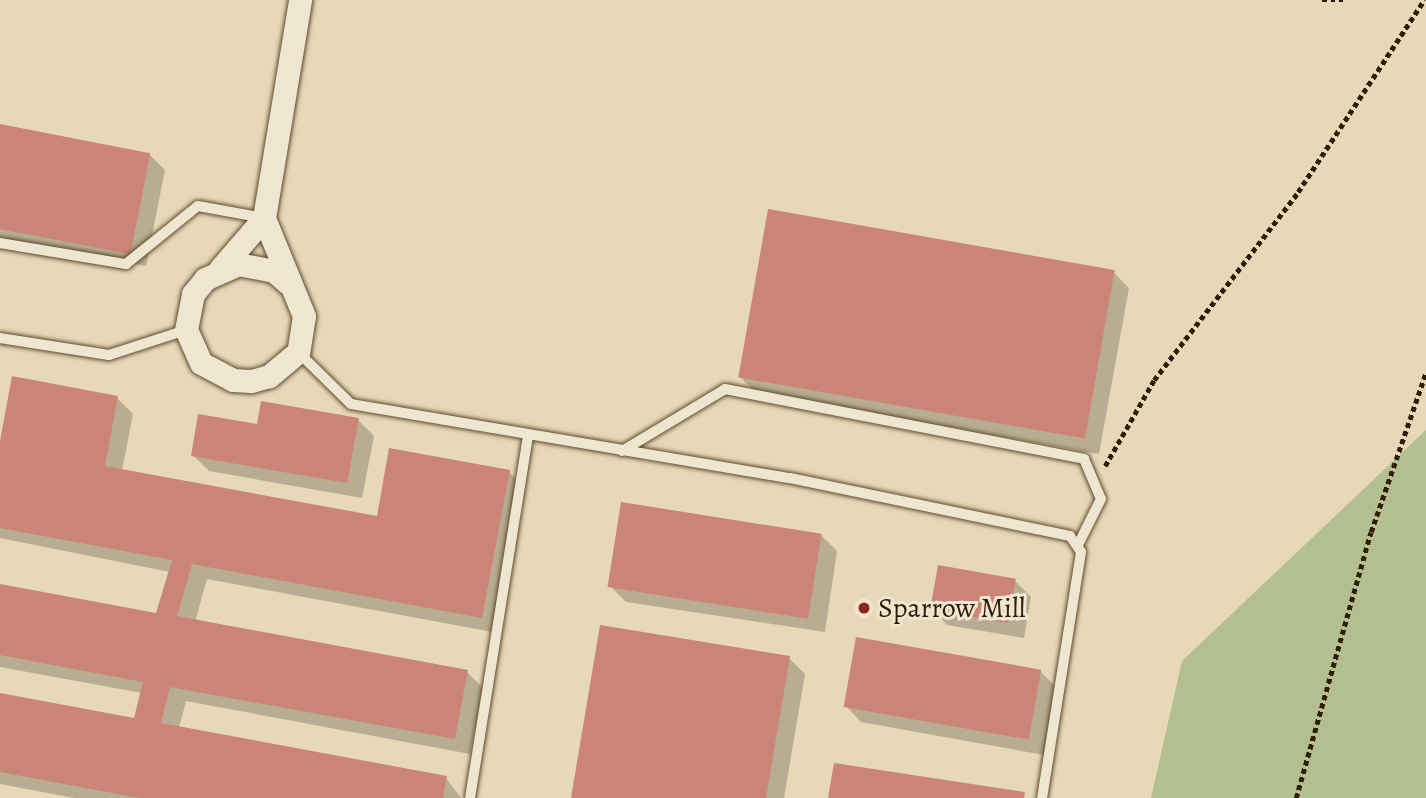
<!DOCTYPE html>
<style>
body{margin:0}
#map{position:relative;width:1426px;height:798px;overflow:hidden;background:#e7d8b8;font-family:Alegreya,serif}
div>[style]{position:absolute}
.green>*{inset:0;background:#b4bf90}
.shadow>*{inset:0;background:#0003}
.building>*{inset:0;background:#cb8577;transform-origin:0 0}
.path>*{height:4.5px;margin-top:-2.25px;transform-origin:0;background:repeating-linear-gradient(90deg,#301c00 0 5px,transparent 0 8.5px)}
.roads{filter:drop-shadow(0 0 2px #5e4b2e) drop-shadow(0 0 2px #5e4b2e)}
.lane>*{height:10px;margin:-5px;padding:0 5px;transform-origin:5px;border-radius:5px;background:#efe6d1}
.street>*{height:23px;margin:-11.5px;padding:0 11.5px;transform-origin:11.5px;border-radius:11.5px;background:#efe6d1}
.dots>*{width:19px;height:19px;translate:-50% -50%;box-sizing:border-box;border:4px solid #efe6d1;border-radius:50%}
span{translate:-50% -50%;white-space:nowrap;text-align:center;line-height:1.15;-webkit-text-stroke:6px #efe6d1;paint-order:stroke}
.poi-label{font-size:28px;color:#301c00}
.left{translate:0 -50%;text-align:left}
</style>
<div id="map">
<div class="green">
<i style="clip-path:polygon(1426px 430px,1426px 798px,1151px 798px,1182px 661px)"></i>
</div>
<div class="shadow">
<i style="clip-path:polygon(0 126px,149px 154px,165px 170px,146px 266px,0 238px)"></i>
<i style="clip-path:polygon(1113px 272px,1129px 288px,1099px 454px,755px 392px,740px 377px)"></i>
<i style="clip-path:polygon(117px 398px,133px 414px,122px 471px,378px 518px,509px 472px,525px 488px,498px 633px,207px 579px,195px 622px,467px 672px,483px 688px,470px 754px,186px 701px,179px 728px,446px 778px,461px 798px,74px 798px,0 784px,0 695px,136px 720px,142px 693px,0 667px,0 585px,158px 615px,170px 572px,0 538px,0 451px)"></i>
<i style="clip-path:polygon(358px 420px,374px 436px,362px 498px,209px 471px,193px 455px,258px 426px)"></i>
<i style="clip-path:polygon(821px 535px,837px 551px,825px 632px,626px 602px,610px 586px)"></i>
<i style="clip-path:polygon(1015px 581px,1031px 597px,1024px 638px,947px 625px,932px 609px)"></i>
<i style="clip-path:polygon(789px 658px,805px 674px,784px 798px,573px 798px)"></i>
<i style="clip-path:polygon(1040px 671px,1056px 687px,1044px 755px,861px 722px,846px 706px)"></i>
</div>
<div class="building">
<i style="left:0;top:124px;width:153px;height:103px;rotate:11deg"></i>
<i style="left:768px;top:209px;width:352px;height:171px;rotate:10deg"></i>
<i style="clip-path:polygon(12px 376px,118px 396px,105px 466px,377px 516px,389px 448px,510px 470px,482px 618px,192px 564px,177px 616px,468px 670px,455px 739px,170px 687px,161px 723px,447px 776px,443px 798px,139px 798px,0 772px,0 693px,134px 718px,143px 682px,0 655px,0 584px,156px 613px,172px 560px,0 528px,0 441px)"></i>
<i style="clip-path:polygon(261px 401px,359px 418px,347px 483px,191px 456px,198px 414px,257px 424px)"></i>
<i style="left:621px;top:502px;width:203px;height:86px;rotate:9deg"></i>
<i style="left:938px;top:565px;width:79px;height:45px;rotate:10deg"></i>
<i style="clip-path:polygon(600px 625px,790px 656px,766px 798px,571px 798px)"></i>
<i style="left:856px;top:637px;width:188px;height:71px;rotate:10deg"></i>
<i style="clip-path:polygon(834px 763px,1025px 792px,1024px 798px,828px 798px)"></i>
</div>
<div class="path">
<i style="left:1322px;top:0;width:21px"></i>
<i style="left:1105px;top:466px;width:99px;rotate:-60.3deg"></i>
<i style="left:1154px;top:380px;width:237px;rotate:-52.5deg"></i>
<i style="left:1298px;top:192px;width:230px;rotate:-56.7deg"></i>
<i style="left:1296px;top:798px;width:276px;rotate:-74.3deg"></i>
<i style="left:1371px;top:532px;width:169px;rotate:-71deg"></i>
</div>
<div class="roads">
<div class="lane">
<i style="left:0;top:243px;width:128px;rotate:9.5deg"></i>
<i style="left:126px;top:264px;width:92px;rotate:-38.9deg"></i>
<i style="left:198px;top:206px;width:67px;rotate:10.3deg"></i>
<i style="left:0;top:338px;width:110px;rotate:8.9deg"></i>
<i style="left:109px;top:355px;width:81px;rotate:-18deg"></i>
<i style="left:298px;top:352px;width:74px;rotate:44.5deg"></i>
<i style="left:351px;top:404px;width:445px;rotate:9.6deg"></i>
<i style="left:790px;top:478px;width:286px;rotate:11.7deg"></i>
<i style="left:1070px;top:536px;width:19px;rotate:55deg"></i>
<i style="left:1081px;top:552px;width:249px;rotate:99deg"></i>
<i style="left:622px;top:451px;width:120px;rotate:-31deg"></i>
<i style="left:725px;top:389px;width:366px;rotate:11deg"></i>
<i style="left:1084px;top:459px;width:43px;rotate:67deg"></i>
<i style="left:1101px;top:499px;width:51px;rotate:116.6deg"></i>
<i style="left:470px;top:798px;width:367px;rotate:-80.9deg"></i>
</div>
<div class="street">
<i style="left:264px;top:218px;width:106px;rotate:67.8deg"></i>
<i style="left:304px;top:316px;width:36px;rotate:99deg"></i>
<i style="left:298px;top:352px;width:38px;rotate:140deg"></i>
<i style="left:269px;top:376px;width:19px;rotate:164deg"></i>
<i style="left:251px;top:381px;width:18px;rotate:-177deg"></i>
<i style="left:233px;top:380px;width:36px;rotate:-152deg"></i>
<i style="left:201px;top:363px;width:36px;rotate:-114deg"></i>
<i style="left:186px;top:330px;width:37px;rotate:-79deg"></i>
<i style="left:193px;top:294px;width:19px;rotate:-51deg"></i>
<i style="left:205px;top:279px;width:36px;rotate:-24deg"></i>
<i style="left:238px;top:264px;width:37px;rotate:11deg"></i>
<i style="left:274px;top:271px;width:18px;rotate:41deg"></i>
<i style="left:220px;top:269px;width:67px;rotate:-49.2deg"></i>
<i style="left:264px;top:218px;width:221px;rotate:-80.6deg"></i>
</div>
</div>
<div class="dots">
<i style="left:864px;top:608px;background:#8f2418"></i>
</div>
<div class="poi-label">
<span class="left" style="left:878px;top:608px">Sparrow Mill</span>
</div>
</div>
